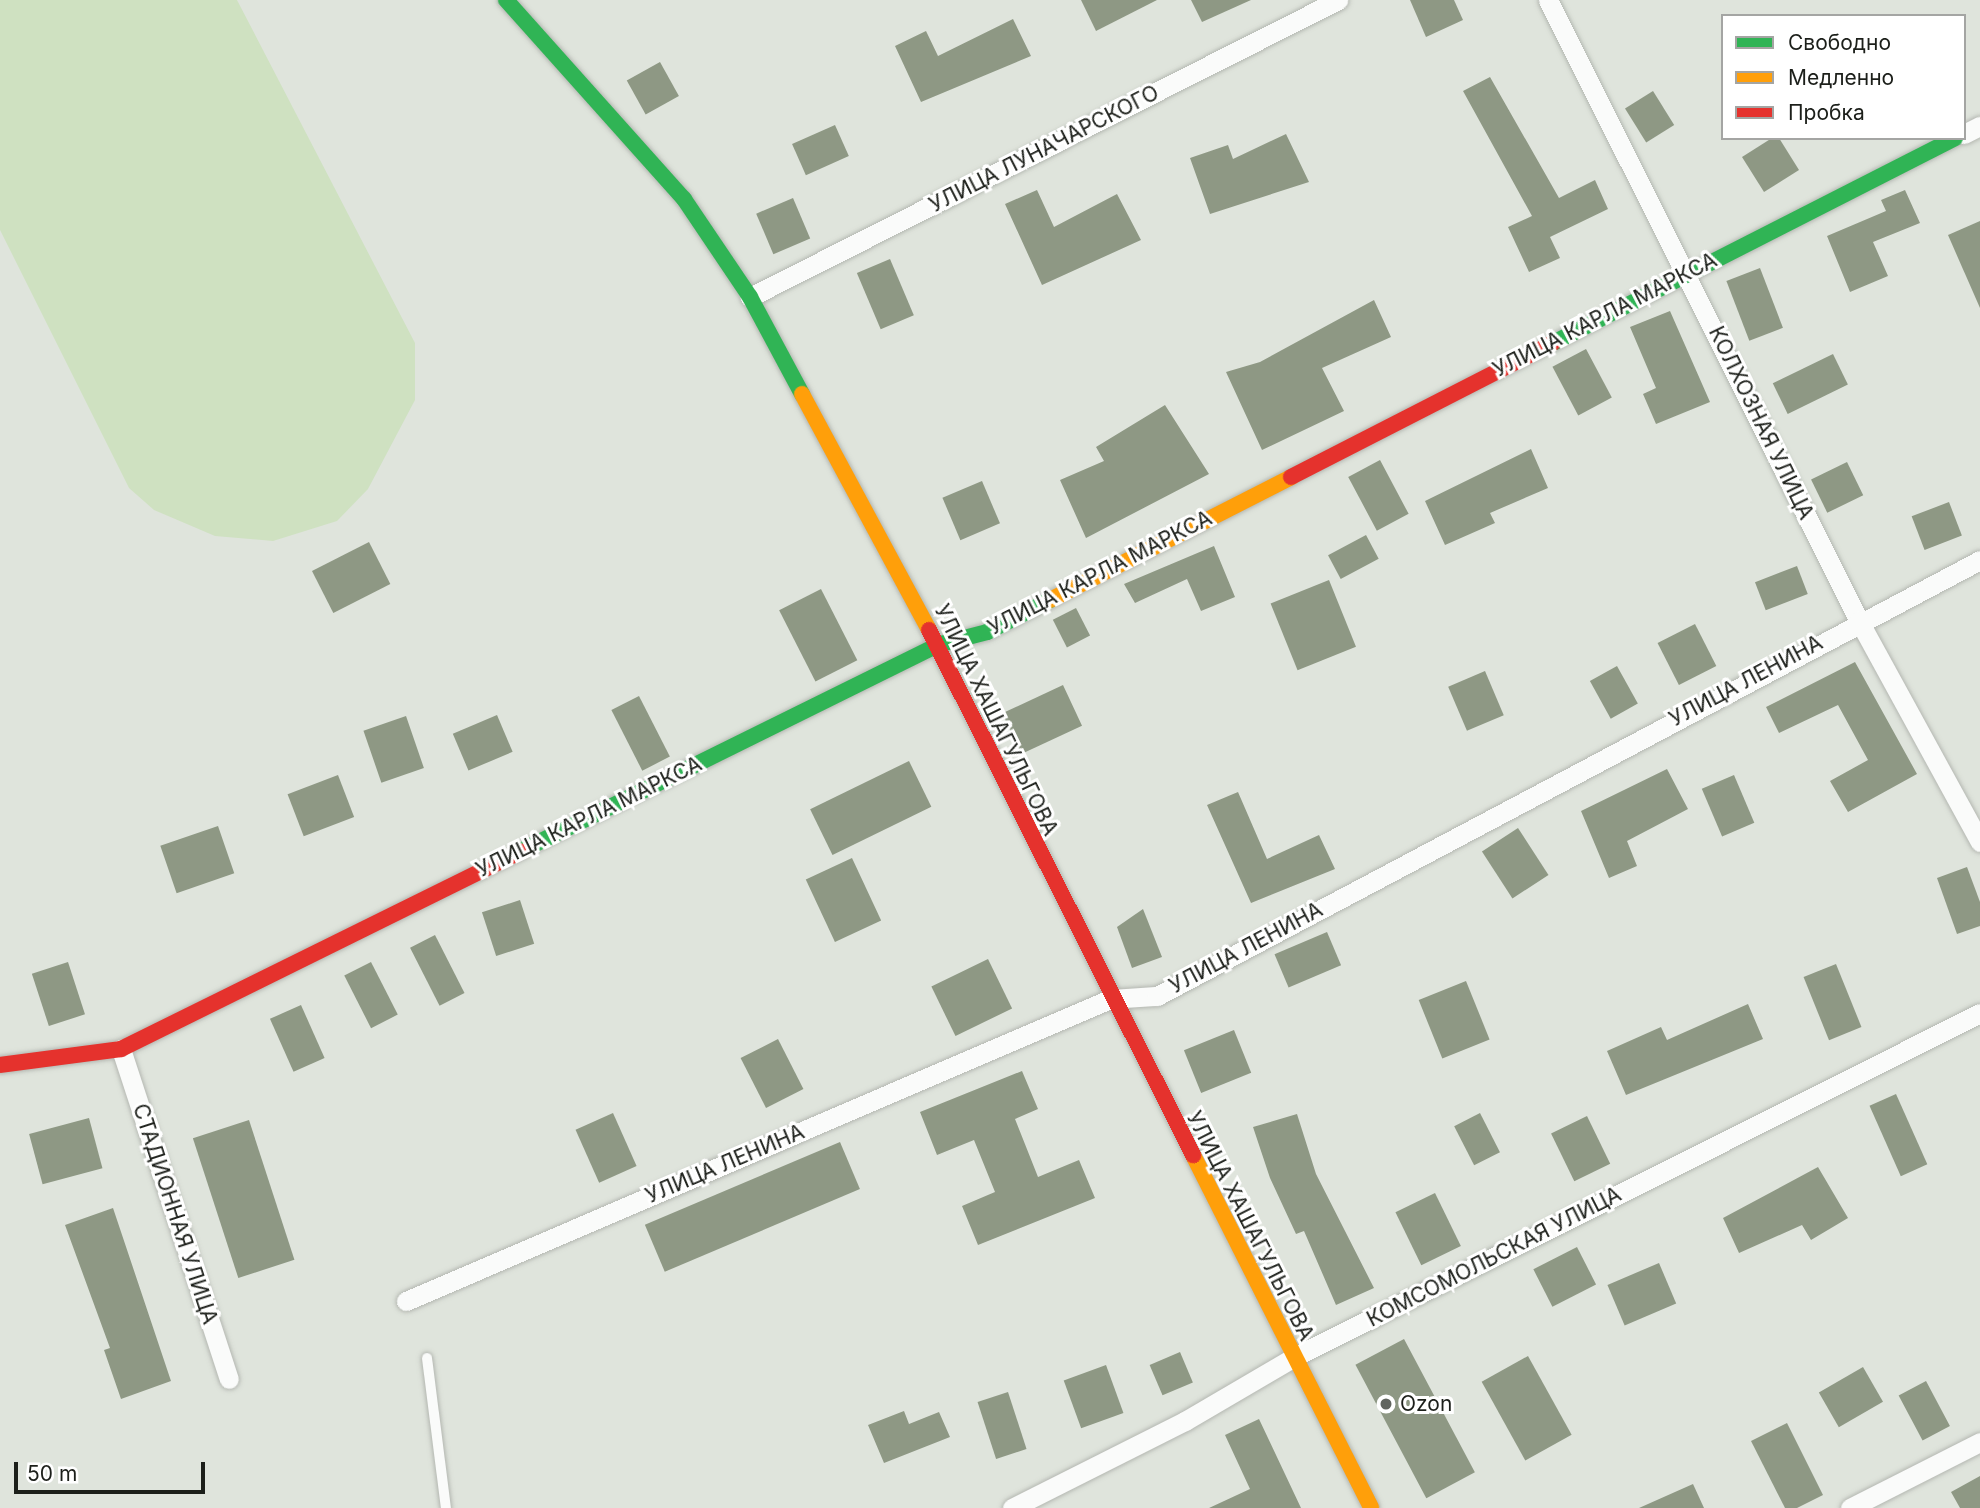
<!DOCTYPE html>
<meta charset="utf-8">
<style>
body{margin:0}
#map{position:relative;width:1980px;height:1508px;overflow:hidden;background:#dfe4dc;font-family:Inter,sans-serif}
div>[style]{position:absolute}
.green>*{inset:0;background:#cfe1c1}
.building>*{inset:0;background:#8e9884;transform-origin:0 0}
.roads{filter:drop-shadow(0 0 2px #b4b7b1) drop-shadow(0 0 2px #b4b7b1)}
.lane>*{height:10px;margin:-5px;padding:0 5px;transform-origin:5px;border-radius:5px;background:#fafbfa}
.street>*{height:19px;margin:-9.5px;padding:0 9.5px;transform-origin:9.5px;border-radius:9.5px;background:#fafbfa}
.fast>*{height:16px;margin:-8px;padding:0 8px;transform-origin:8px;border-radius:8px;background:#30b455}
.slow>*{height:16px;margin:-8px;padding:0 8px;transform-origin:8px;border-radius:8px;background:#ff9f0a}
.jam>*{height:16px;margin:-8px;padding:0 8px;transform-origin:8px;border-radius:8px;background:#e5322d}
.dots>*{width:19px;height:19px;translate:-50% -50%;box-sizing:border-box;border:4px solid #fff;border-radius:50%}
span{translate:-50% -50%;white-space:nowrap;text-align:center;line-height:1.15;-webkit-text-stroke:6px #fff;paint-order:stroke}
.street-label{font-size:21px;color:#1c1f1a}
.poi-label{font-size:21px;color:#1c1f1a}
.left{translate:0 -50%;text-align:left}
.legend{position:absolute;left:1721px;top:14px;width:245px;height:126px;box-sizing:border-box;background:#fff;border:2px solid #a4a5a3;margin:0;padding:9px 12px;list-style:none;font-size:21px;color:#1c1f1a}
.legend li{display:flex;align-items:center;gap:14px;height:35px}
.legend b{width:35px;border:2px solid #a4a5a3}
.scale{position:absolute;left:14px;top:1462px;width:191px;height:32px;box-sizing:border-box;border:4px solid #1c1f1a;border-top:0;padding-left:9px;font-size:21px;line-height:24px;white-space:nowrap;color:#1c1f1a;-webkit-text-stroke:5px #fff;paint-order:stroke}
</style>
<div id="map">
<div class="green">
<i style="clip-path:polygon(0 0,237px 0,415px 343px,415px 400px,368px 489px,337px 521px,273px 541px,215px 536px,154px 510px,129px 488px,0 230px)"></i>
</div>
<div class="building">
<i style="clip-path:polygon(1081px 0,1157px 0,1096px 31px)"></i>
<i style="clip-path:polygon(1191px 0,1251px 0,1202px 22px)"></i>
<i style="clip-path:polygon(1410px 0,1454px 0,1463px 20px,1426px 37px)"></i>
<i style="clip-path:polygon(1013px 19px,1031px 56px,921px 102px,895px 46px,926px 31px,938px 56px)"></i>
<i style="left:660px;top:62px;width:39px;height:38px;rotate:61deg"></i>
<i style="clip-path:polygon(1490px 77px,1559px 198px,1595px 180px,1608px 209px,1550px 237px,1560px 258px,1529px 272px,1508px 227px,1532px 216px,1463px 91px)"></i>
<i style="left:1653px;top:91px;width:40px;height:33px;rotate:58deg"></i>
<i style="left:835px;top:125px;width:34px;height:47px;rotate:66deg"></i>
<i style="clip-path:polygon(1286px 134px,1309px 182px,1210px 214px,1190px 158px,1228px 145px,1233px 159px)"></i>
<i style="clip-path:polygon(1772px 138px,1779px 138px,1799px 170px,1764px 192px,1742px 157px)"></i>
<i style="clip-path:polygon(1037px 190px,1054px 227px,1117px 194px,1141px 240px,1042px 285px,1005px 204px)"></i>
<i style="clip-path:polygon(1905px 190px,1920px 223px,1873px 242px,1888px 276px,1850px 292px,1827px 236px,1886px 211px,1881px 200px)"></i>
<i style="left:793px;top:198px;width:44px;height:40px;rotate:67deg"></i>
<i style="clip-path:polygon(1980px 221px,1980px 308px,1948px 235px)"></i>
<i style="left:890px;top:259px;width:61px;height:36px;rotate:67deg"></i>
<i style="left:1760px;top:268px;width:64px;height:36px;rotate:69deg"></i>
<i style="clip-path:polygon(1374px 300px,1391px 337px,1322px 368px,1344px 411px,1262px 450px,1226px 372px,1260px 362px)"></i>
<i style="clip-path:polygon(1670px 311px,1710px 402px,1656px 424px,1643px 394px,1656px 388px,1630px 327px)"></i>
<i style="left:1586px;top:349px;width:55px;height:38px;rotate:62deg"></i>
<i style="left:1833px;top:354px;width:34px;height:67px;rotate:64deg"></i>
<i style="clip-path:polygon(1165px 405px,1209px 474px,1086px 538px,1060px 480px,1104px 461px,1096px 447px)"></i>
<i style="clip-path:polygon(1531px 449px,1548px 488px,1490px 513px,1495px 523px,1445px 545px,1425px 501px)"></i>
<i style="left:1380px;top:460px;width:61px;height:36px;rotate:62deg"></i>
<i style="left:1847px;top:462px;width:37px;height:40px;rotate:64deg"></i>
<i style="left:982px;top:481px;width:46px;height:43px;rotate:67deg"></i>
<i style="left:1949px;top:502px;width:36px;height:40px;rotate:69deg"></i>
<i style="left:1366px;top:535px;width:27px;height:43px;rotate:62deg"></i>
<i style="left:369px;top:542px;width:47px;height:64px;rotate:63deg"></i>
<i style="clip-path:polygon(1214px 546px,1235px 597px,1201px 611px,1187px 579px,1135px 603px,1124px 584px)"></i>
<i style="left:1797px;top:566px;width:30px;height:45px;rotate:69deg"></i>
<i style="left:1329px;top:580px;width:72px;height:63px;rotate:68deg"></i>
<i style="left:821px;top:589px;width:80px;height:47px;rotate:63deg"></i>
<i style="left:1076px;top:608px;width:31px;height:26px;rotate:63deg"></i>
<i style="left:1695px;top:624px;width:47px;height:42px;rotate:63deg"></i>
<i style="clip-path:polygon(1855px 662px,1917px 774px,1848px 812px,1830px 781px,1868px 760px,1838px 705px,1779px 733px,1766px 707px)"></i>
<i style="left:1617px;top:666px;width:43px;height:31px;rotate:61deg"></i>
<i style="left:1485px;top:671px;width:48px;height:40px;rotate:67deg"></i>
<i style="left:1063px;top:685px;width:45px;height:67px;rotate:65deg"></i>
<i style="left:639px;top:696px;width:68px;height:31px;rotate:63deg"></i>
<i style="left:497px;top:715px;width:40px;height:48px;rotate:67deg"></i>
<i style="left:406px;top:716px;width:55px;height:45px;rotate:71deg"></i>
<i style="left:909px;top:761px;width:51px;height:110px;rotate:64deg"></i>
<i style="clip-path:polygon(1667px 769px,1688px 809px,1627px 841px,1637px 866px,1609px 878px,1581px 811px)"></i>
<i style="left:338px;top:775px;width:45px;height:54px;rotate:69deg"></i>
<i style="left:1734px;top:775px;width:52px;height:35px;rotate:67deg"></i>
<i style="clip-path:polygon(1238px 792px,1267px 859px,1319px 835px,1335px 869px,1251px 903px,1207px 805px)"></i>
<i style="left:218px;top:826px;width:50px;height:61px;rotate:71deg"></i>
<i style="left:1518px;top:828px;width:56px;height:43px;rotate:57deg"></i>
<i style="left:852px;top:858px;width:69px;height:51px;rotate:65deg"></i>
<i style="clip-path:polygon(1967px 867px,1980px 902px,1980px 926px,1957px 934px,1937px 878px)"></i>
<i style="left:520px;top:900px;width:46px;height:40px;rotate:72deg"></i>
<i style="clip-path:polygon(1143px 909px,1162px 957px,1132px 968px,1117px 927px)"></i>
<i style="left:1327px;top:932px;width:36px;height:57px;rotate:67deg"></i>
<i style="left:435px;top:935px;width:65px;height:28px;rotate:63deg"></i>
<i style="left:988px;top:959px;width:55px;height:63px;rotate:64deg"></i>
<i style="left:68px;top:962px;width:55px;height:38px;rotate:72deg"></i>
<i style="left:371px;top:962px;width:59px;height:30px;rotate:63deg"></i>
<i style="left:1836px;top:964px;width:68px;height:35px;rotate:68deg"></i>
<i style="left:1466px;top:981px;width:63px;height:51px;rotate:68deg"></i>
<i style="clip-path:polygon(1748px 1004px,1763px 1039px,1626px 1095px,1607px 1051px,1661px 1027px,1667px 1040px)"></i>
<i style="left:301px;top:1005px;width:58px;height:34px;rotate:66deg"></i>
<i style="left:1234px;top:1030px;width:46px;height:54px;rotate:68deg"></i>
<i style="left:778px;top:1039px;width:56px;height:42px;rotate:63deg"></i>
<i style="clip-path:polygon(1022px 1071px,1038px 1109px,1015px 1119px,1038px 1177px,1079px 1160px,1095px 1198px,978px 1245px,962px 1206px,995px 1192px,974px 1140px,937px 1155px,920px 1112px)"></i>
<i style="left:1896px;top:1094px;width:77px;height:29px;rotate:66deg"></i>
<i style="left:613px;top:1113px;width:58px;height:41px;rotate:66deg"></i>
<i style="left:1480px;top:1113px;width:44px;height:29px;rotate:63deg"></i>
<i style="clip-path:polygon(1297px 1114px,1316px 1174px,1374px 1288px,1336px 1305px,1304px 1231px,1296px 1234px,1270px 1178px,1253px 1127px)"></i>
<i style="left:1587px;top:1116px;width:53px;height:40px;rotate:64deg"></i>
<i style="left:89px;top:1118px;width:52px;height:62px;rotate:75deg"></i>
<i style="left:249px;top:1120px;width:147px;height:59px;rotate:72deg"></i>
<i style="left:840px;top:1142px;width:51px;height:212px;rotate:67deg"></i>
<i style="clip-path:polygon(1818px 1167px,1848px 1218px,1811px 1240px,1802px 1225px,1739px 1253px,1723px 1218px)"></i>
<i style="left:1435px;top:1193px;width:59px;height:44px;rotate:64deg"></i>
<i style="clip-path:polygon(113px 1208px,171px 1381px,121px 1399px,104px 1350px,110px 1348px,65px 1225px)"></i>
<i style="left:1577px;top:1247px;width:42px;height:49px;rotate:63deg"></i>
<i style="left:1659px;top:1263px;width:44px;height:56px;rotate:67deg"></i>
<i style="left:1404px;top:1339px;width:151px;height:55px;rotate:62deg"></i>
<i style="left:1180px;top:1352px;width:33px;height:33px;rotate:67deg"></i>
<i style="left:1528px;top:1356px;width:90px;height:53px;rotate:61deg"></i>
<i style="left:1106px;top:1365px;width:51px;height:45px;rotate:70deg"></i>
<i style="left:1863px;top:1367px;width:40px;height:51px;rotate:60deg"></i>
<i style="left:1926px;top:1381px;width:51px;height:31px;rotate:62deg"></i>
<i style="left:1008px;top:1392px;width:60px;height:32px;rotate:72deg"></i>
<i style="clip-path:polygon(904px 1411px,909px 1424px,939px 1412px,950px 1437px,884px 1463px,868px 1425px)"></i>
<i style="clip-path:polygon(1259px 1419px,1301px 1508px,1209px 1508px,1250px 1489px,1225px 1435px)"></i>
<i style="clip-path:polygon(1787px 1423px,1823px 1495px,1797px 1508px,1785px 1508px,1751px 1441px)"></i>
<i style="clip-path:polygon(1980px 1476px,1980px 1508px,1960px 1508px,1951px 1492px)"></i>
<i style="clip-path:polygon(1693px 1484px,1704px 1508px,1639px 1508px)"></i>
</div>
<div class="roads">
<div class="lane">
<i style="left:427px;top:1358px;width:151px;rotate:82.8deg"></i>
</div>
<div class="street">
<i style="left:1548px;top:0;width:695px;rotate:63.4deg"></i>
<i style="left:1859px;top:621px;width:252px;rotate:61.3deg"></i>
<i style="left:1964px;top:134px;width:18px;rotate:-27deg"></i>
<i style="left:750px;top:297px;width:659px;rotate:-26.8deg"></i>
<i style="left:121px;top:1049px;width:347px;rotate:71.9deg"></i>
<i style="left:406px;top:1301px;width:766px;rotate:-23.22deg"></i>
<i style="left:1110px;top:999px;width:47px;rotate:-3.7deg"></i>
<i style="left:1157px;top:996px;width:931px;rotate:-27.91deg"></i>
<i style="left:1012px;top:1508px;width:194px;rotate:-26.7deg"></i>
<i style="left:1185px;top:1421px;width:126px;rotate:-30.4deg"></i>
<i style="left:1294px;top:1357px;width:767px;rotate:-26.63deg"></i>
<i style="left:1850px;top:1508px;width:146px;rotate:-26.9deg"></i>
</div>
<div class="fast">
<i style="left:506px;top:0;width:267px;rotate:48.2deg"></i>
<i style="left:684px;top:199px;width:118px;rotate:56deg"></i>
<i style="left:750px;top:297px;width:110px;rotate:61.8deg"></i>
<i style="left:1553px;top:343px;width:451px;rotate:-27deg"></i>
<i style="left:521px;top:851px;width:464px;rotate:-26.3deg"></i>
<i style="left:937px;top:645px;width:52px;rotate:-14.6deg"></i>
<i style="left:987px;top:632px;width:71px;rotate:-26.9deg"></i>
</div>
<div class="slow">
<i style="left:802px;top:394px;width:268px;rotate:61.7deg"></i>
<i style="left:1050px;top:600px;width:271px;rotate:-27deg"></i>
<i style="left:1193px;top:1155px;width:395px;rotate:63.2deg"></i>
</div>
<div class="jam">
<i style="left:1291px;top:477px;width:294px;rotate:-27.1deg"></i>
<i style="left:929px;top:630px;width:588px;rotate:63.3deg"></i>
<i style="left:0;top:1065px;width:122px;rotate:-7.5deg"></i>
<i style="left:121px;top:1049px;width:446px;rotate:-26.3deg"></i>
</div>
</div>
<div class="dots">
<i style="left:1386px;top:1404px;background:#60645e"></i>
</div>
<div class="street-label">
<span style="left:1044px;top:149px;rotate:-27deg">УЛИЦА ЛУНАЧАРСКОГО</span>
<span style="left:1605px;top:315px;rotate:-27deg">УЛИЦА КАРЛА МАРКСА</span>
<span style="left:1761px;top:423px;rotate:64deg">КОЛХОЗНАЯ УЛИЦА</span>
<span style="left:1100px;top:573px;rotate:-27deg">УЛИЦА КАРЛА МАРКСА</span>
<span style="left:1746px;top:681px;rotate:-28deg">УЛИЦА ЛЕНИНА</span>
<span style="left:996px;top:720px;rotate:64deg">УЛИЦА ХАШАГУЛЬГОВА</span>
<span style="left:589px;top:817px;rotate:-26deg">УЛИЦА КАРЛА МАРКСА</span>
<span style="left:1246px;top:948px;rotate:-28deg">УЛИЦА ЛЕНИНА</span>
<span style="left:725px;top:1164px;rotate:-23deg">УЛИЦА ЛЕНИНА</span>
<span style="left:175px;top:1214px;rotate:72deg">СТАДИОННАЯ УЛИЦА</span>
<span style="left:1250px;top:1226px;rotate:63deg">УЛИЦА ХАШАГУЛЬГОВА</span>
<span style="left:1494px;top:1257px;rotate:-27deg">КОМСОМОЛЬСКАЯ УЛИЦА</span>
</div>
<div class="poi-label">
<span class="left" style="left:1400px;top:1404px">Ozon</span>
</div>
<ul class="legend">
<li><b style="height:9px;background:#30b455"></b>Свободно</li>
<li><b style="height:9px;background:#ff9f0a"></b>Медленно</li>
<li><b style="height:9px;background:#e5322d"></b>Пробка</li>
</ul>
<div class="scale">50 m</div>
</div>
